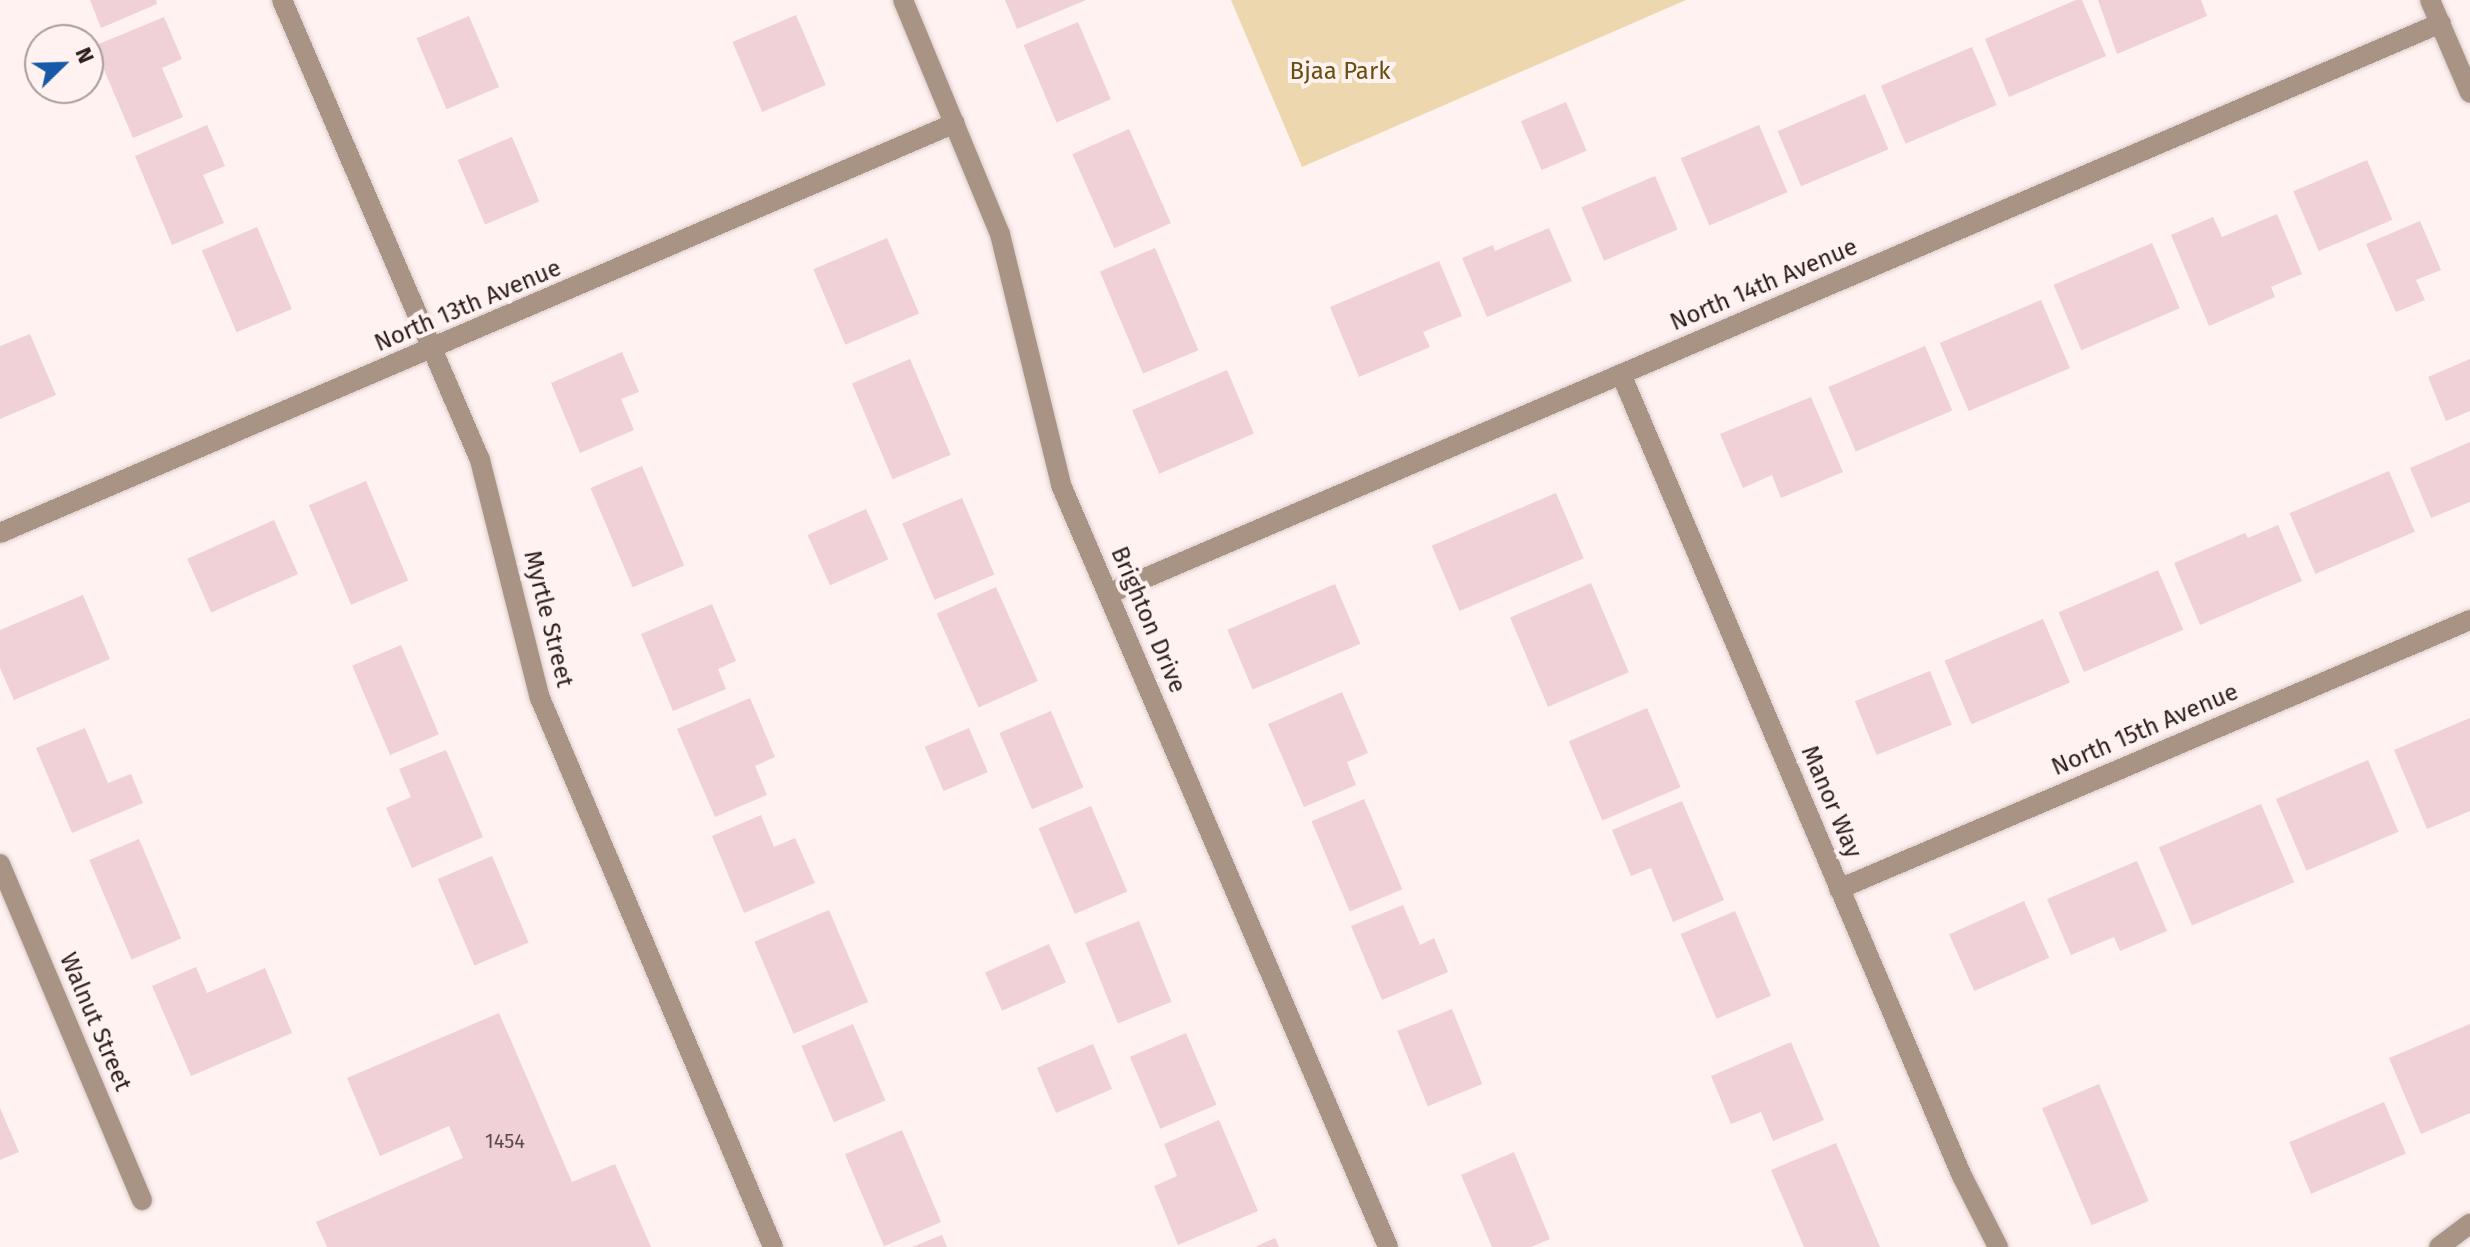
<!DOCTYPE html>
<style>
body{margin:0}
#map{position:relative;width:2470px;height:1247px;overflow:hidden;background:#fff2f0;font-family:"Fira Sans",sans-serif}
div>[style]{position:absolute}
.green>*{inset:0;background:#ecd7af}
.building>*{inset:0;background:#efd1d7;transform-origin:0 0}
.roads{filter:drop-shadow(0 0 2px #d8ccca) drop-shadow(0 0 2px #d8ccca)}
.minor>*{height:20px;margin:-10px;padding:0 10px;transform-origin:10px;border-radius:10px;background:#a89384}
.tertiary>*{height:20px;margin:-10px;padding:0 10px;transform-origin:10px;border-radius:10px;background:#a89384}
span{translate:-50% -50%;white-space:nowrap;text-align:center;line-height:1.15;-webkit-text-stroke:8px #fff2f0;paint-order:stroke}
.number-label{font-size:20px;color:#5a4b4b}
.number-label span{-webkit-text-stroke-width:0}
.park-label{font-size:24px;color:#684d0f}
.street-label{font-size:24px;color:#291e1c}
.north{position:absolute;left:24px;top:24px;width:80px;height:80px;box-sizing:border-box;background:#fff2f0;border:2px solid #a99d9b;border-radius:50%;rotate:67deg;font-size:22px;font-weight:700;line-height:32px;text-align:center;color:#291e1c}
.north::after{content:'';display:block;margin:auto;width:28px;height:36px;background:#1858a9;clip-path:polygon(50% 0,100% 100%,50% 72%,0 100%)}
</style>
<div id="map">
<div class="green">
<i style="clip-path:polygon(1231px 0,1686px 0,1302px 167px)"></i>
</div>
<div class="building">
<i style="clip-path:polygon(90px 0,156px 0,157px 4px,101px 28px)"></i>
<i style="clip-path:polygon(1005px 0,1086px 0,1017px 29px)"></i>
<i style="clip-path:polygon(2076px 0,2082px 0,2106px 56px,2009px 97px,1985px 39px)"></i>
<i style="clip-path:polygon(2098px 0,2201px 0,2207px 16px,2117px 54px)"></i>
<i style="left:796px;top:15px;width:76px;height:69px;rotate:67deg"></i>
<i style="left:469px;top:16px;width:77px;height:57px;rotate:67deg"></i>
<i style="clip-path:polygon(164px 17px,182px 59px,162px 68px,183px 117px,133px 138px,94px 46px)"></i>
<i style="left:1078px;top:22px;width:84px;height:59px;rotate:67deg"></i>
<i style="left:1972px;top:47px;width:63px;height:99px;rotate:67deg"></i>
<i style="left:1865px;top:94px;width:60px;height:95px;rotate:67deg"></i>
<i style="left:1566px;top:102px;width:53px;height:49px;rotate:67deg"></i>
<i style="clip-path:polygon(207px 125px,225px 166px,203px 175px,224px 223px,172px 245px,135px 156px)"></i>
<i style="left:1759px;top:125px;width:73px;height:85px;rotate:67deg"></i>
<i style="left:1129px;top:129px;width:103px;height:62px;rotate:66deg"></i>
<i style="left:512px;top:137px;width:70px;height:59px;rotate:67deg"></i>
<i style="left:2367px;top:160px;width:65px;height:80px;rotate:67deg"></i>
<i style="left:1655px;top:176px;width:58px;height:80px;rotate:67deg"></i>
<i style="clip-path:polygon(2277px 214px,2302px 274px,2271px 287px,2275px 297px,2209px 326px,2171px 235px,2213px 217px,2222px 237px)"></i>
<i style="clip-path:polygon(2420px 221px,2441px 270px,2416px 280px,2425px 300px,2396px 312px,2366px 244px)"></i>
<i style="left:257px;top:227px;width:89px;height:60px;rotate:67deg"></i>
<i style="clip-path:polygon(1549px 228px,1572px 281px,1487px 317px,1462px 258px,1493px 245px,1495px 251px)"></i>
<i style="left:887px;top:238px;width:82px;height:80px;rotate:67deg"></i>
<i style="left:2152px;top:243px;width:71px;height:107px;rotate:67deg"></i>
<i style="left:1155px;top:248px;width:111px;height:60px;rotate:67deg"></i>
<i style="clip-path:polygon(1439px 261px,1462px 316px,1423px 332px,1430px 347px,1359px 377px,1330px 307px)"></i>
<i style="left:2041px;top:300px;width:74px;height:110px;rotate:67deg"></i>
<i style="clip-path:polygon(30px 334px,56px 395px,0 419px,0 346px)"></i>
<i style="left:1925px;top:346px;width:70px;height:105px;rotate:67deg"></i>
<i style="clip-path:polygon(622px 352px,639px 392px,621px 399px,634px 430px,580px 453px,551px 383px)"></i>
<i style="left:910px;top:359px;width:104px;height:63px;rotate:67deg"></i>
<i style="clip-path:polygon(2470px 359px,2470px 411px,2446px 421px,2428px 377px)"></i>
<i style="left:1227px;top:370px;width:69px;height:103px;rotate:67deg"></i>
<i style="clip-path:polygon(1811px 397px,1843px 472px,1781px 498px,1772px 475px,1743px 488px,1720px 434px)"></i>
<i style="clip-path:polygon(2470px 442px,2470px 502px,2431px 518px,2410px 468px)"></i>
<i style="left:642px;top:466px;width:108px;height:56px;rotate:67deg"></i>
<i style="left:2389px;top:471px;width:66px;height:108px;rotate:67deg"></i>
<i style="left:366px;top:481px;width:108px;height:62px;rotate:67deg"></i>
<i style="left:1556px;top:493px;width:71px;height:135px;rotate:67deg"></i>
<i style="left:962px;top:498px;width:83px;height:65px;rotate:67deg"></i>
<i style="left:866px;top:509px;width:55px;height:64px;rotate:66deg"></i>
<i style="left:274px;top:520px;width:59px;height:95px;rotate:66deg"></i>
<i style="clip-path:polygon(2278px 525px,2302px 581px,2200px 625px,2174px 563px,2245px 533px,2248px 538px)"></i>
<i style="left:2158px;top:570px;width:65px;height:108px;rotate:67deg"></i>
<i style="left:1591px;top:583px;width:97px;height:88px;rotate:67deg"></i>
<i style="left:1335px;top:584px;width:65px;height:117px;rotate:67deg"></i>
<i style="left:996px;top:587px;width:103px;height:65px;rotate:66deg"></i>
<i style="clip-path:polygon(83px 595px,110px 659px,14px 700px,0 668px,0 630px)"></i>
<i style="clip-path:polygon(712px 604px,736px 661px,718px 669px,726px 689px,673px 711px,641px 634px)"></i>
<i style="left:2043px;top:619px;width:69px;height:107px;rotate:67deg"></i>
<i style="left:401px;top:645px;width:97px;height:53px;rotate:67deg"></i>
<i style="left:1930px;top:671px;width:58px;height:81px;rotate:68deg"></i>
<i style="clip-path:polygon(1342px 692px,1368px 753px,1347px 762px,1356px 785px,1304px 807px,1268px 724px)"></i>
<i style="clip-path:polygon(750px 698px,775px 757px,755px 766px,767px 795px,715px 817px,677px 729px)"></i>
<i style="left:1647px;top:708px;width:86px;height:85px;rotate:67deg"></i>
<i style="left:1051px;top:711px;width:83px;height:56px;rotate:67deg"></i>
<i style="clip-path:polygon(2470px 718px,2470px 811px,2427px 829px,2394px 750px)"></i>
<i style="clip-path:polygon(85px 728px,108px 783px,131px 774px,143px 803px,72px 833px,36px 748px)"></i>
<i style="left:969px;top:728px;width:48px;height:48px;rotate:67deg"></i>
<i style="clip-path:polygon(446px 750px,483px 837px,412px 868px,386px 808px,411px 797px,399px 769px)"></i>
<i style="left:2368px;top:760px;width:78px;height:100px;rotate:67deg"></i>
<i style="left:1364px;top:799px;width:98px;height:57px;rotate:67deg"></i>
<i style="clip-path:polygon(1682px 801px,1724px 900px,1673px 922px,1651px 868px,1631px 876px,1612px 830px)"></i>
<i style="left:2261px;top:804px;width:85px;height:111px;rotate:67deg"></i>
<i style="left:1091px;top:806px;width:93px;height:57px;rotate:67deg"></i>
<i style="clip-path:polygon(761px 815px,774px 847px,795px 838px,815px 883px,744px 913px,712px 836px)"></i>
<i style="left:139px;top:839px;width:108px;height:54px;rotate:67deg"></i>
<i style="left:492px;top:856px;width:94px;height:59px;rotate:67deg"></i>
<i style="clip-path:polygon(2137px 861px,2167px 931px,2120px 951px,2114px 937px,2071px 955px,2047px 899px)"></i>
<i style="left:2024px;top:901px;width:62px;height:82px;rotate:66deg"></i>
<i style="clip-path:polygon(1403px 905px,1420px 945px,1434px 938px,1448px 972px,1382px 1000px,1351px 926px)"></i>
<i style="left:829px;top:910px;width:100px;height:81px;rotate:67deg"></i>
<i style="left:1735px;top:911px;width:92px;height:59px;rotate:67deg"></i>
<i style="left:1139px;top:921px;width:87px;height:58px;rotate:68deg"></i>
<i style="left:1049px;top:944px;width:42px;height:70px;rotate:66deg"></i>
<i style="clip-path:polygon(196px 967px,207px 993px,265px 968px,292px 1033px,191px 1076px,152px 986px)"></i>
<i style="left:1452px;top:1009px;width:81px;height:59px;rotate:68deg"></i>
<i style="clip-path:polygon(499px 1013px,572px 1182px,615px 1164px,651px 1247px,327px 1247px,316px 1222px,463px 1158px,449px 1126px,380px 1156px,347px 1078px)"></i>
<i style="left:853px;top:1024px;width:83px;height:56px;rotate:67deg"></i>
<i style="clip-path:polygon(2470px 1024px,2470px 1113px,2421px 1134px,2389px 1058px)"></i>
<i style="left:1186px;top:1033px;width:78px;height:61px;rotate:67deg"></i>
<i style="clip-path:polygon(1791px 1042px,1824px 1120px,1773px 1141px,1761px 1112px,1731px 1124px,1711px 1076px)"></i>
<i style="left:1093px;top:1044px;width:49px;height:61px;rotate:67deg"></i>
<i style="left:2099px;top:1084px;width:127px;height:62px;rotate:67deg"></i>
<i style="left:2384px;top:1102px;width:56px;height:103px;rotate:67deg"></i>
<i style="clip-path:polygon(0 1108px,19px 1152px,0 1160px)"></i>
<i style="clip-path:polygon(1219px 1120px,1258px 1211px,1178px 1245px,1154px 1186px,1177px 1176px,1164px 1144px)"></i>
<i style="left:902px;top:1130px;width:100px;height:62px;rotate:67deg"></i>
<i style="clip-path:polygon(1836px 1143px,1880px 1247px,1804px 1247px,1771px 1170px)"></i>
<i style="clip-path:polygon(1514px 1152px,1550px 1239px,1531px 1247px,1492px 1247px,1461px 1175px)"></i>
<i style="clip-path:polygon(942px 1235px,947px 1247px,912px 1247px)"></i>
<i style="clip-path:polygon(1275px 1238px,1279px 1247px,1255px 1247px)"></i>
</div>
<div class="roads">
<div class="minor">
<i style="left:282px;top:0;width:501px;rotate:66.71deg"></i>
<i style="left:480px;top:460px;width:245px;rotate:75.9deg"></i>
<i style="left:540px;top:698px;width:596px;rotate:67deg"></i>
<i style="left:903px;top:0;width:253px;rotate:67.5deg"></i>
<i style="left:1000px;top:234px;width:258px;rotate:76.3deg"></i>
<i style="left:1061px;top:485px;width:829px;rotate:66.77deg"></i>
<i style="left:1621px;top:374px;width:871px;rotate:66.97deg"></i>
<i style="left:1962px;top:1176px;width:80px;rotate:63.1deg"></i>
<i style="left:0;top:533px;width:1039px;rotate:-23.23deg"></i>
<i style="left:1108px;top:594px;width:1450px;rotate:-23.19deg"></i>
<i style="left:0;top:864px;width:365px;rotate:67.1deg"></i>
<i style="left:1839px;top:889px;width:686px;rotate:-23.09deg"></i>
<i style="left:2439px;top:1247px;width:39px;rotate:-37deg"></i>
</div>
<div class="tertiary">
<i style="left:2430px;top:0;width:101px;rotate:66.7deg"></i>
</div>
</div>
<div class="number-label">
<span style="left:505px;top:1141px">1454</span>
</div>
<div class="park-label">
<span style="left:1340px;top:72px">Bjaa Park</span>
</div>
<div class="street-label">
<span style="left:1764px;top:285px;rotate:-23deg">North 14th Avenue</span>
<span style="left:468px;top:306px;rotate:-23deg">North 13th Avenue</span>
<span style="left:548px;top:619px;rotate:76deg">Myrtle Street</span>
<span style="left:1148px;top:620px;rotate:67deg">Brighton Drive</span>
<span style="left:2145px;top:730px;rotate:-23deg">North 15th Avenue</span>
<span style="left:1831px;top:802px;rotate:67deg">Manor Way</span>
<span style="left:95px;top:1022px;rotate:67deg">Walnut Street</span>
</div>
<div class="north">N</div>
</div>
